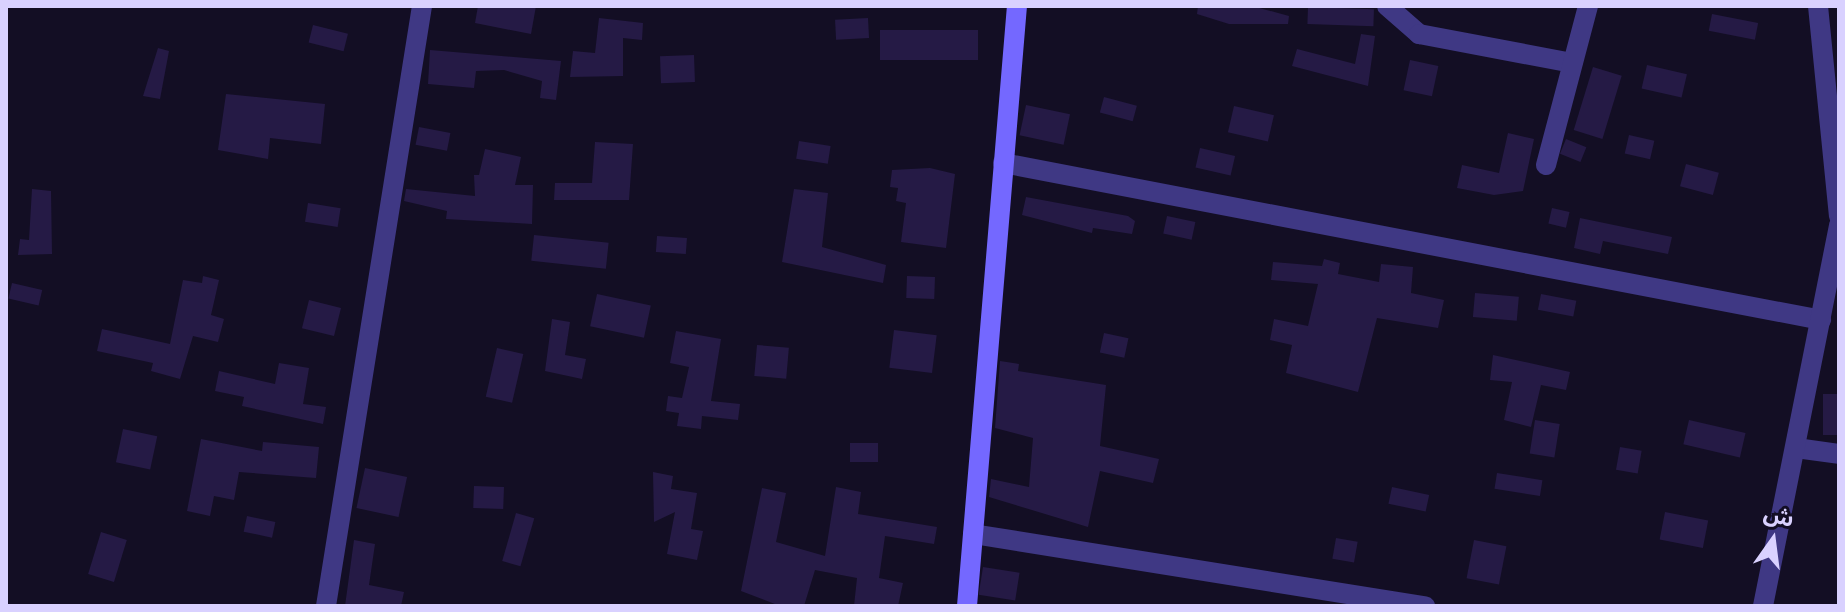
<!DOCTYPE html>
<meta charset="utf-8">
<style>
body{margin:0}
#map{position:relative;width:1845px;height:612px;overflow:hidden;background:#130e24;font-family:"Work Sans","Noto Sans Arabic",sans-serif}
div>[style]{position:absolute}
.building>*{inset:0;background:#251a45;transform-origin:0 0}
.street>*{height:20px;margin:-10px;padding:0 10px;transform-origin:10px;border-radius:10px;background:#3f3884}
.secondary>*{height:20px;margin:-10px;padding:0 10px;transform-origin:10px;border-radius:10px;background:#7468ff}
span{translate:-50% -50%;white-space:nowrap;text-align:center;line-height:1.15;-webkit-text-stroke:6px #130e24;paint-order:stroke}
.frame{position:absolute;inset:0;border:8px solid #d9d1ff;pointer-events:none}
.north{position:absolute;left:1733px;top:500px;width:80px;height:80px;-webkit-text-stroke:6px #130e24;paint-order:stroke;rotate:14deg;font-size:22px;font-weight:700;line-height:32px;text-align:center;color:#d9d1ff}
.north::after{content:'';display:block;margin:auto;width:28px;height:36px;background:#d9d1ff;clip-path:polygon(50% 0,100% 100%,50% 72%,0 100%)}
</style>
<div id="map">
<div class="building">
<i style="clip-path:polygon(478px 6px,536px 6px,531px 34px,475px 23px)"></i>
<i style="clip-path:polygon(1198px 6px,1252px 6px,1289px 16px,1288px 24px,1229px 24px,1197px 14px)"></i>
<i style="left:1308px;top:7px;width:66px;height:17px;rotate:2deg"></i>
<i style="left:1712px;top:14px;width:47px;height:17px;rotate:11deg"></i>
<i style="clip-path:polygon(599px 18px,643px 23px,642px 40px,623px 38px,623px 76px,570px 77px,573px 51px,595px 53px)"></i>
<i style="left:868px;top:18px;width:20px;height:33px;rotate:87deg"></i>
<i style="left:313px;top:25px;width:36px;height:18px;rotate:14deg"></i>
<i style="left:880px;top:30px;width:98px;height:30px"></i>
<i style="clip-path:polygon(1361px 34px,1375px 36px,1368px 86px,1292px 66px,1297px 49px,1355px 64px)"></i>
<i style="clip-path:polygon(158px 48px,169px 51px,160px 99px,143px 96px)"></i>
<i style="clip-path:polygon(430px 50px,561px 61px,556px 100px,540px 98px,542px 81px,504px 70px,476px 71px,474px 88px,428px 84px)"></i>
<i style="left:694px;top:55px;width:27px;height:34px;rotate:88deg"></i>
<i style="left:1410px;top:60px;width:29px;height:31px;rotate:12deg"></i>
<i style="left:1647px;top:65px;width:41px;height:24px;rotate:13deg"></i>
<i style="left:1593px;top:67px;width:30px;height:66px;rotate:17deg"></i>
<i style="clip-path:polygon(226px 94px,325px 104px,321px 144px,270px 138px,268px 159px,218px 150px)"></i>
<i style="left:1104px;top:97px;width:34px;height:16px;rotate:15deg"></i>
<i style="left:1026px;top:105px;width:45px;height:31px;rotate:12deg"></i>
<i style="left:1234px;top:106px;width:41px;height:27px;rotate:13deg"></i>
<i style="left:419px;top:127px;width:32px;height:18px;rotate:11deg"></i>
<i style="clip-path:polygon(1508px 133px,1534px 139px,1523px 191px,1494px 195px,1457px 188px,1462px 165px,1499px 173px)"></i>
<i style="left:1629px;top:135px;width:26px;height:19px;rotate:13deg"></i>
<i style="left:1566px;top:139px;width:22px;height:16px;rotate:22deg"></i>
<i style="left:799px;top:141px;width:32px;height:18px;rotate:9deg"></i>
<i style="clip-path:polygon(595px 142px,633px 144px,629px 200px,554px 200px,555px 183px,592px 183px)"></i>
<i style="left:1200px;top:148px;width:36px;height:20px;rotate:13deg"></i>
<i style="clip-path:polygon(485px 149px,521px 157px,515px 185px,533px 185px,532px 224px,446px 219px,447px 211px,404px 201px,406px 189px,475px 196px,474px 175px,479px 175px)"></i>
<i style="left:1686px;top:164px;width:34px;height:23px;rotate:15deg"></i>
<i style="clip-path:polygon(930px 168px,955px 174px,946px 248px,901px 242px,906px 203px,896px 201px,898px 188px,890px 187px,892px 170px)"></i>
<i style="clip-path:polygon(32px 189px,51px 191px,52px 254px,18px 255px,20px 239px,29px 240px)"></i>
<i style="clip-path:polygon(794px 189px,828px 193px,822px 247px,886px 265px,883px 283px,782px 262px)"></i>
<i style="clip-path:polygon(1026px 197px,1128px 216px,1135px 221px,1132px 234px,1093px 228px,1092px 233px,1022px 215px)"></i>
<i style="left:308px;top:203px;width:33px;height:19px;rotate:9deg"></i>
<i style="left:1552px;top:208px;width:18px;height:16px;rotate:13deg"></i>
<i style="left:1167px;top:216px;width:29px;height:18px;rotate:12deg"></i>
<i style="clip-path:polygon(1580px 218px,1672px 237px,1668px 254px,1603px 241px,1600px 254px,1574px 248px)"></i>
<i style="left:534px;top:235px;width:75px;height:26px;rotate:6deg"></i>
<i style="left:657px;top:236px;width:30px;height:16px;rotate:4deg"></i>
<i style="clip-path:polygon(1324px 259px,1340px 263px,1338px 274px,1379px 282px,1381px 264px,1413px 267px,1411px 293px,1444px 300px,1438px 328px,1377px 318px,1358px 392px,1286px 373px,1292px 345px,1270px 340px,1274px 319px,1308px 326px,1318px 284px,1271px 280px,1273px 262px,1322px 266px)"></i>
<i style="clip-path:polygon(203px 276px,219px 280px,211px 315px,224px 319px,218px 342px,193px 336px,180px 379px,151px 371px,153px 363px,97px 351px,102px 329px,170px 344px,183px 280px,202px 283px)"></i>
<i style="left:907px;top:276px;width:28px;height:22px;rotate:2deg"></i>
<i style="left:12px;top:283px;width:31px;height:16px;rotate:13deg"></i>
<i style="left:1475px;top:293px;width:44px;height:24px;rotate:5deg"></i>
<i style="left:597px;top:294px;width:55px;height:33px;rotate:12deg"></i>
<i style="left:1541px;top:294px;width:36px;height:16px;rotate:11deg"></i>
<i style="left:309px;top:300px;width:33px;height:29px;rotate:14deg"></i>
<i style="clip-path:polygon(552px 319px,570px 322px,565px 355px,586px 359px,582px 379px,545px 371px)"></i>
<i style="left:894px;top:330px;width:43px;height:38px;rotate:7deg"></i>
<i style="clip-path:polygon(676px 331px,721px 339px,711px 401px,740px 404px,738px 420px,702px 416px,701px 429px,677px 426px,679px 413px,666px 411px,668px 396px,682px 398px,689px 367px,670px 363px)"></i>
<i style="left:1104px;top:333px;width:25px;height:20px;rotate:12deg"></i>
<i style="left:757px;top:345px;width:32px;height:31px;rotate:5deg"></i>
<i style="left:497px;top:348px;width:27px;height:50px;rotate:13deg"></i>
<i style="clip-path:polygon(1493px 355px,1570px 372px,1566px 390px,1541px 385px,1531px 427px,1504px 420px,1512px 382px,1490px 380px)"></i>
<i style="clip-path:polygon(1000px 361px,1019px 364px,1018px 371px,1106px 385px,1100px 446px,1159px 459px,1153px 483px,1100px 471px,1088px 527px,989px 497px,991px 479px,1029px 487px,1033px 438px,995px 428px)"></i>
<i style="clip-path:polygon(279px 363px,309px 368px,303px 404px,326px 407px,323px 424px,242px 406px,244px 397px,215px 391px,219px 371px,275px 384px)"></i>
<i style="left:1823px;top:394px;width:16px;height:41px"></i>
<i style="left:1535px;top:420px;width:25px;height:34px;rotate:9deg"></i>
<i style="left:1689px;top:420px;width:58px;height:25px;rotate:13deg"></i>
<i style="left:123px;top:429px;width:35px;height:34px;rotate:12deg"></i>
<i style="clip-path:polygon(201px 439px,262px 451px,263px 442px,319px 447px,316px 478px,239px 472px,234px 500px,214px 496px,210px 516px,187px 511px)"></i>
<i style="left:878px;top:443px;width:19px;height:28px;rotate:90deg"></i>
<i style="left:1620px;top:447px;width:22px;height:23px;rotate:10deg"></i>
<i style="left:365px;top:468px;width:43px;height:41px;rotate:12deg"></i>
<i style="clip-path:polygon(653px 472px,673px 476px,671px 489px,697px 493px,691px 529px,703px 531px,697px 560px,667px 554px,675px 512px,654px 522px)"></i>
<i style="left:1497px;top:473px;width:46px;height:16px;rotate:9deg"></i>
<i style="left:474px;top:486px;width:30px;height:22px;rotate:2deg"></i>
<i style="clip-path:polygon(836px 487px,861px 492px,858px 514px,937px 527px,934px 544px,885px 536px,879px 578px,903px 583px,898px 606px,854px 606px,857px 578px,815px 570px,804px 606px,780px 606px,741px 591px,762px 488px,786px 493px,776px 542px,825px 556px)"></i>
<i style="left:1392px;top:487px;width:38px;height:17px;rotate:12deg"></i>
<i style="left:1665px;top:512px;width:44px;height:28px;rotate:11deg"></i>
<i style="left:516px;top:513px;width:19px;height:50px;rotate:16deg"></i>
<i style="left:247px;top:516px;width:29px;height:16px;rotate:12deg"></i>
<i style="left:101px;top:532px;width:27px;height:44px;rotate:17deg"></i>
<i style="left:1336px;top:538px;width:22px;height:21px;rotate:10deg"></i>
<i style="clip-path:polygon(354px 540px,375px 544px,369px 585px,404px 592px,401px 606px,345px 606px)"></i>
<i style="left:1474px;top:540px;width:33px;height:39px;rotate:11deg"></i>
<i style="left:983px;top:567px;width:37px;height:28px;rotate:9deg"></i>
</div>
<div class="street">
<i style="left:1387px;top:6px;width:43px;rotate:41.2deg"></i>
<i style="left:1419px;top:34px;width:156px;rotate:10.7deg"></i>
<i style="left:1818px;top:6px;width:211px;rotate:84.3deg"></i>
<i style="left:1003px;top:163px;width:833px;rotate:10.86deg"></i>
<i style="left:1546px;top:165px;width:164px;rotate:-75.2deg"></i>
<i style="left:1796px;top:448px;width:43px;rotate:7.9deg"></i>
<i style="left:973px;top:534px;width:458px;rotate:9.1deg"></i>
<i style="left:326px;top:606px;width:608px;rotate:-80.91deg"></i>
<i style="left:1763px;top:606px;width:389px;rotate:-78.7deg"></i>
</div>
<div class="secondary">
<i style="left:967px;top:606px;width:602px;rotate:-85.24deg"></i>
</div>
<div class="frame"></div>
<div class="north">ش</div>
</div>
